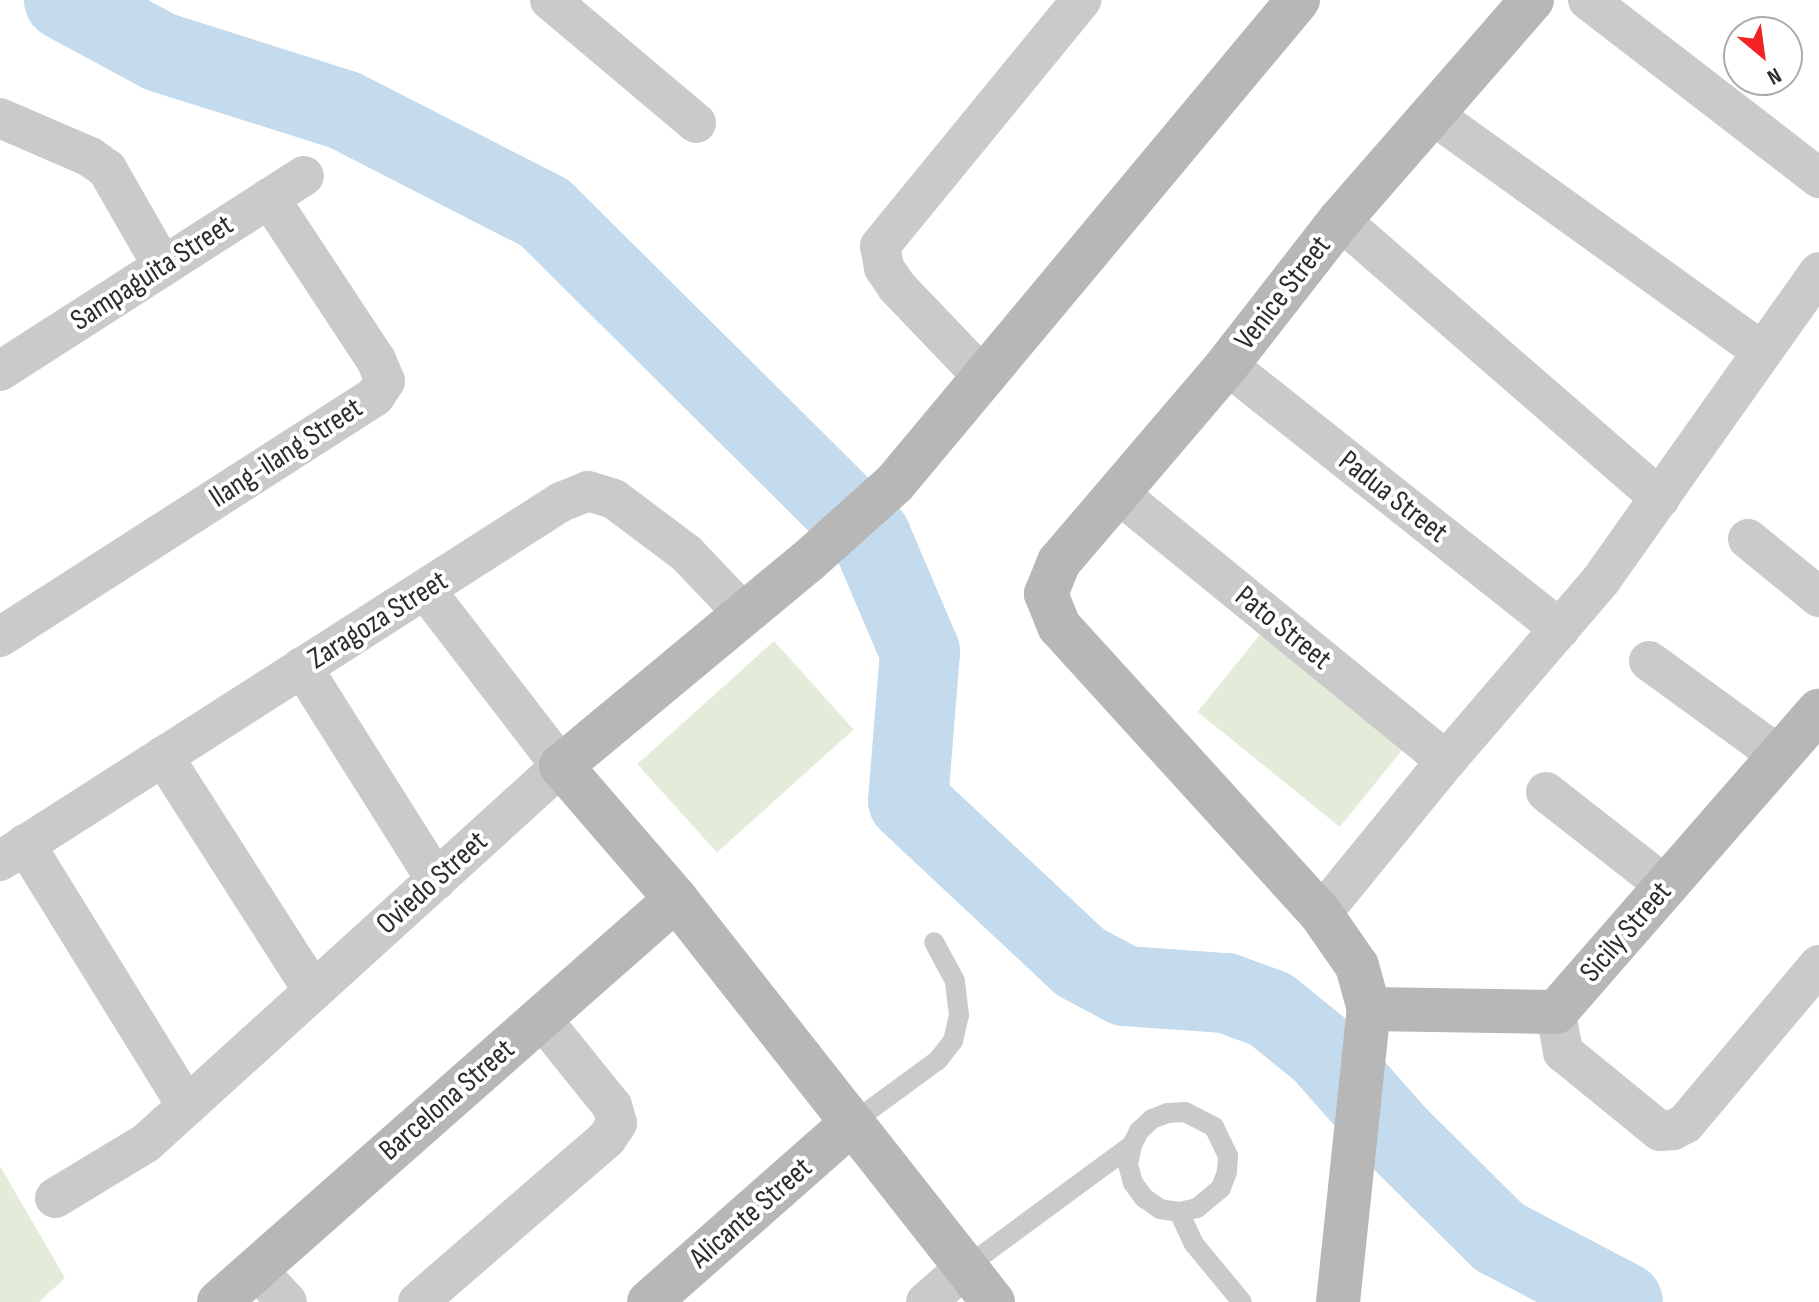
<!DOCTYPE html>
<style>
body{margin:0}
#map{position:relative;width:1819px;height:1302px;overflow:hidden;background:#fff;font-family:"Sofia Sans Condensed",sans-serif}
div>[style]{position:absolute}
.green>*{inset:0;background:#e2ecd9;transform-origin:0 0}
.river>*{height:80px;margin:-40px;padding:0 40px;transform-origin:40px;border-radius:40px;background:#c4dbed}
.lane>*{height:20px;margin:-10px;padding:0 10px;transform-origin:10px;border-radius:10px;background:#cacaca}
.street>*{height:40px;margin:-20px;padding:0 20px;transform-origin:20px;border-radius:20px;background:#cacaca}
.secondary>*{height:44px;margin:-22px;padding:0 22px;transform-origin:22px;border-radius:22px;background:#b7b7b7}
span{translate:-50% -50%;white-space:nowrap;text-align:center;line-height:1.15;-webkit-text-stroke:8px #fff;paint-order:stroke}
.street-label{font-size:30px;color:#2d2d2d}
.north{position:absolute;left:1723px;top:16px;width:80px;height:80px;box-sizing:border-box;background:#fff;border:2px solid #ababab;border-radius:50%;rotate:151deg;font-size:22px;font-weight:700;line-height:32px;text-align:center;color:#2d2d2d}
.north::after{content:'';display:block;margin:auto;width:28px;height:36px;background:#f22225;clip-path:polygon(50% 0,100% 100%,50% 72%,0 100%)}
</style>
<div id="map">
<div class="green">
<i style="left:1263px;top:631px;width:183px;height:104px;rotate:39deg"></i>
<i style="left:774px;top:641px;width:119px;height:184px;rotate:48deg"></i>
<i style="clip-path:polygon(0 1166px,65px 1278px,39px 1302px,0 1302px)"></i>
</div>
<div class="river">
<i style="left:64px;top:0;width:109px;rotate:28.4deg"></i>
<i style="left:160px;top:52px;width:193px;rotate:17.5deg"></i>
<i style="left:344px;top:110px;width:226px;rotate:27.1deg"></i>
<i style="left:545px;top:213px;width:460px;rotate:44.8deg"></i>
<i style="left:871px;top:537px;width:125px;rotate:66.9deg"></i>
<i style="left:920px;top:652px;width:149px;rotate:94.6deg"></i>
<i style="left:908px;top:801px;width:236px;rotate:43.1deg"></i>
<i style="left:1080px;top:962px;width:51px;rotate:28.1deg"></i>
<i style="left:1125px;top:986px;width:101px;rotate:4deg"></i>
<i style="left:1226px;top:993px;width:47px;rotate:20deg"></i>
<i style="left:1270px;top:1009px;width:67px;rotate:38.9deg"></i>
<i style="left:1322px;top:1051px;width:113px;rotate:48.6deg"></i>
<i style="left:1397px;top:1136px;width:144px;rotate:44.7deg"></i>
<i style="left:1499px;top:1237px;width:140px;rotate:27.7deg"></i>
</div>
<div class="lane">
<i style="left:852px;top:1123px;width:107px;rotate:-36.2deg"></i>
<i style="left:938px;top:1060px;width:24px;rotate:-52deg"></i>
<i style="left:953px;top:1041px;width:27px;rotate:-77deg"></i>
<i style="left:959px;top:1015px;width:34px;rotate:-97deg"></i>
<i style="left:955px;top:981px;width:44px;rotate:-118.3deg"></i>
<i style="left:1179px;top:1212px;width:35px;rotate:65deg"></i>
<i style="left:1194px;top:1244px;width:75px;rotate:50.4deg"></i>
<i style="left:966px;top:1267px;width:206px;rotate:-36.3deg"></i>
<i style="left:1132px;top:1145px;width:16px;rotate:-63deg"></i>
<i style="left:1139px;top:1131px;width:18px;rotate:-43deg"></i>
<i style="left:1152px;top:1119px;width:17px;rotate:-21deg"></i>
<i style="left:1168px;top:1113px;width:17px;rotate:-3deg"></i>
<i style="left:1185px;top:1112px;width:33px;rotate:27deg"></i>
<i style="left:1214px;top:1127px;width:32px;rotate:64deg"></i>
<i style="left:1228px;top:1156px;width:16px;rotate:94deg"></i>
<i style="left:1227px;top:1172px;width:17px;rotate:111deg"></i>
<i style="left:1221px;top:1188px;width:31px;rotate:140deg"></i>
<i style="left:1197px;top:1208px;width:18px;rotate:167deg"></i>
<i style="left:1179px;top:1212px;width:19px;rotate:-171deg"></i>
<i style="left:1160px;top:1209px;width:19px;rotate:-145deg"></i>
<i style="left:1144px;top:1198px;width:19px;rotate:-126deg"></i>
<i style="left:1133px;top:1183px;width:20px;rotate:-105deg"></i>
<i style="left:1128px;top:1164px;width:19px;rotate:-78deg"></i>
</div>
<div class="street">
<i style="left:550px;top:0;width:191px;rotate:40.1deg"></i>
<i style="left:1588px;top:0;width:292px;rotate:37.6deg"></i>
<i style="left:1433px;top:115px;width:404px;rotate:35.7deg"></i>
<i style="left:0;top:118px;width:98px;rotate:23.4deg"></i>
<i style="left:90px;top:157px;width:21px;rotate:35deg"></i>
<i style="left:107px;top:169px;width:111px;rotate:60.2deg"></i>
<i style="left:1340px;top:220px;width:424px;rotate:41deg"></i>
<i style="left:1227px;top:365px;width:425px;rotate:38.4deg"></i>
<i style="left:0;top:371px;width:361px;rotate:-32.7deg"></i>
<i style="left:984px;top:378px;width:126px;rotate:-133.7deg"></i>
<i style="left:897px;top:287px;width:23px;rotate:-124deg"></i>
<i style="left:884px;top:268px;width:22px;rotate:-100deg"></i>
<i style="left:880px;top:246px;width:318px;rotate:-50.7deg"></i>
<i style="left:1119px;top:494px;width:422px;rotate:39.2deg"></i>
<i style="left:1748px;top:539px;width:92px;rotate:39.2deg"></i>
<i style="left:0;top:637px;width:446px;rotate:-32.7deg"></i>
<i style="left:375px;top:396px;width:18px;rotate:-56deg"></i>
<i style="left:385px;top:381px;width:23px;rotate:-113deg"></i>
<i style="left:376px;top:360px;width:194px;rotate:-123.4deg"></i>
<i style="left:1649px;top:661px;width:163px;rotate:36deg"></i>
<i style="left:302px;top:667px;width:252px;rotate:57.8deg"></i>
<i style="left:163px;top:756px;width:279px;rotate:57.4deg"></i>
<i style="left:1546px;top:792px;width:152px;rotate:38.1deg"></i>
<i style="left:25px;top:844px;width:308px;rotate:58.3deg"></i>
<i style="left:0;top:861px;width:666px;rotate:-32.62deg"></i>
<i style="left:561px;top:502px;width:29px;rotate:-22deg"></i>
<i style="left:588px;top:491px;width:27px;rotate:17deg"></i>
<i style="left:614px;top:499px;width:90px;rotate:36.9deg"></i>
<i style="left:686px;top:553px;width:84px;rotate:46.4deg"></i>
<i style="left:1321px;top:914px;width:198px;rotate:-50.8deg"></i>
<i style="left:1446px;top:761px;width:238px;rotate:-49.4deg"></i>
<i style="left:1601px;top:580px;width:377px;rotate:-54.7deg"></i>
<i style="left:1556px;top:1012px;width:41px;rotate:80.1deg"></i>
<i style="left:1563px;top:1052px;width:125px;rotate:39.2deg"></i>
<i style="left:1660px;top:1131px;width:13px;rotate:-4deg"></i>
<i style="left:1673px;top:1130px;width:13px;rotate:-27deg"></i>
<i style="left:1685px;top:1124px;width:208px;rotate:-49.9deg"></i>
<i style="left:55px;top:1198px;width:106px;rotate:-31.1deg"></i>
<i style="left:146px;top:1143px;width:561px;rotate:-42.25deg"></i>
<i style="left:561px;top:766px;width:221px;rotate:-127.6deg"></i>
<i style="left:256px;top:1269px;width:45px;rotate:46.8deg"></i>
<i style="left:418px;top:1302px;width:250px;rotate:-40.9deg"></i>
<i style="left:607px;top:1138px;width:18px;rotate:-56deg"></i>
<i style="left:617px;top:1123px;width:18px;rotate:-106deg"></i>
<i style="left:612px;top:1106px;width:113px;rotate:-128.9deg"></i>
<i style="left:926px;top:1302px;width:53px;rotate:-41.2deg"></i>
</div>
<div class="secondary">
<i style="left:1369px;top:1009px;width:187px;rotate:0.9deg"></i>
<i style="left:1556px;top:1012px;width:400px;rotate:-48.9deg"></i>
<i style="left:219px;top:1302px;width:609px;rotate:-41.41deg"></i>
<i style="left:649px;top:1302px;width:271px;rotate:-41.4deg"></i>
<i style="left:993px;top:1302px;width:513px;rotate:-128.19deg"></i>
<i style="left:676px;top:899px;width:176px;rotate:-130.8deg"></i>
<i style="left:561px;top:766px;width:320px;rotate:-39.7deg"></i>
<i style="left:807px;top:562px;width:118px;rotate:-41.9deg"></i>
<i style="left:895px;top:483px;width:629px;rotate:-50.16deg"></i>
<i style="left:1338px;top:1302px;width:295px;rotate:-84deg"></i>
<i style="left:1369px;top:1009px;width:45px;rotate:-105.6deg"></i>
<i style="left:1357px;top:966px;width:63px;rotate:-124.7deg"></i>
<i style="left:1321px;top:914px;width:389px;rotate:-132.3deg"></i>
<i style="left:1059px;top:626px;width:35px;rotate:-112deg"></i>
<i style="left:1046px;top:594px;width:35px;rotate:-68deg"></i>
<i style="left:1059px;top:562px;width:259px;rotate:-49.5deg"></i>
<i style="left:1227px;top:365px;width:184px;rotate:-52.1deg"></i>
<i style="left:1340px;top:220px;width:292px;rotate:-48.9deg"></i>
</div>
<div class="street-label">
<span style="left:152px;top:273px;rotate:-33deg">Sampaguita Street</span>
<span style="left:1283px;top:293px;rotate:-52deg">Venice Street</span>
<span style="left:286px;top:453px;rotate:-33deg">Ilang-ilang Street</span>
<span style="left:1393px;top:497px;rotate:38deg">Padua Street</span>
<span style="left:378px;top:620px;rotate:-32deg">Zaragoza Street</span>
<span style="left:1283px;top:628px;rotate:39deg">Pato Street</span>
<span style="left:432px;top:883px;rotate:-42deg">Oviedo Street</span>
<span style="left:1626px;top:932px;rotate:-49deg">Sicily Street</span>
<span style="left:447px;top:1100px;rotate:-41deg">Barcelona Street</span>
<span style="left:751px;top:1213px;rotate:-41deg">Alicante Street</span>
</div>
<div class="north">N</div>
</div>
